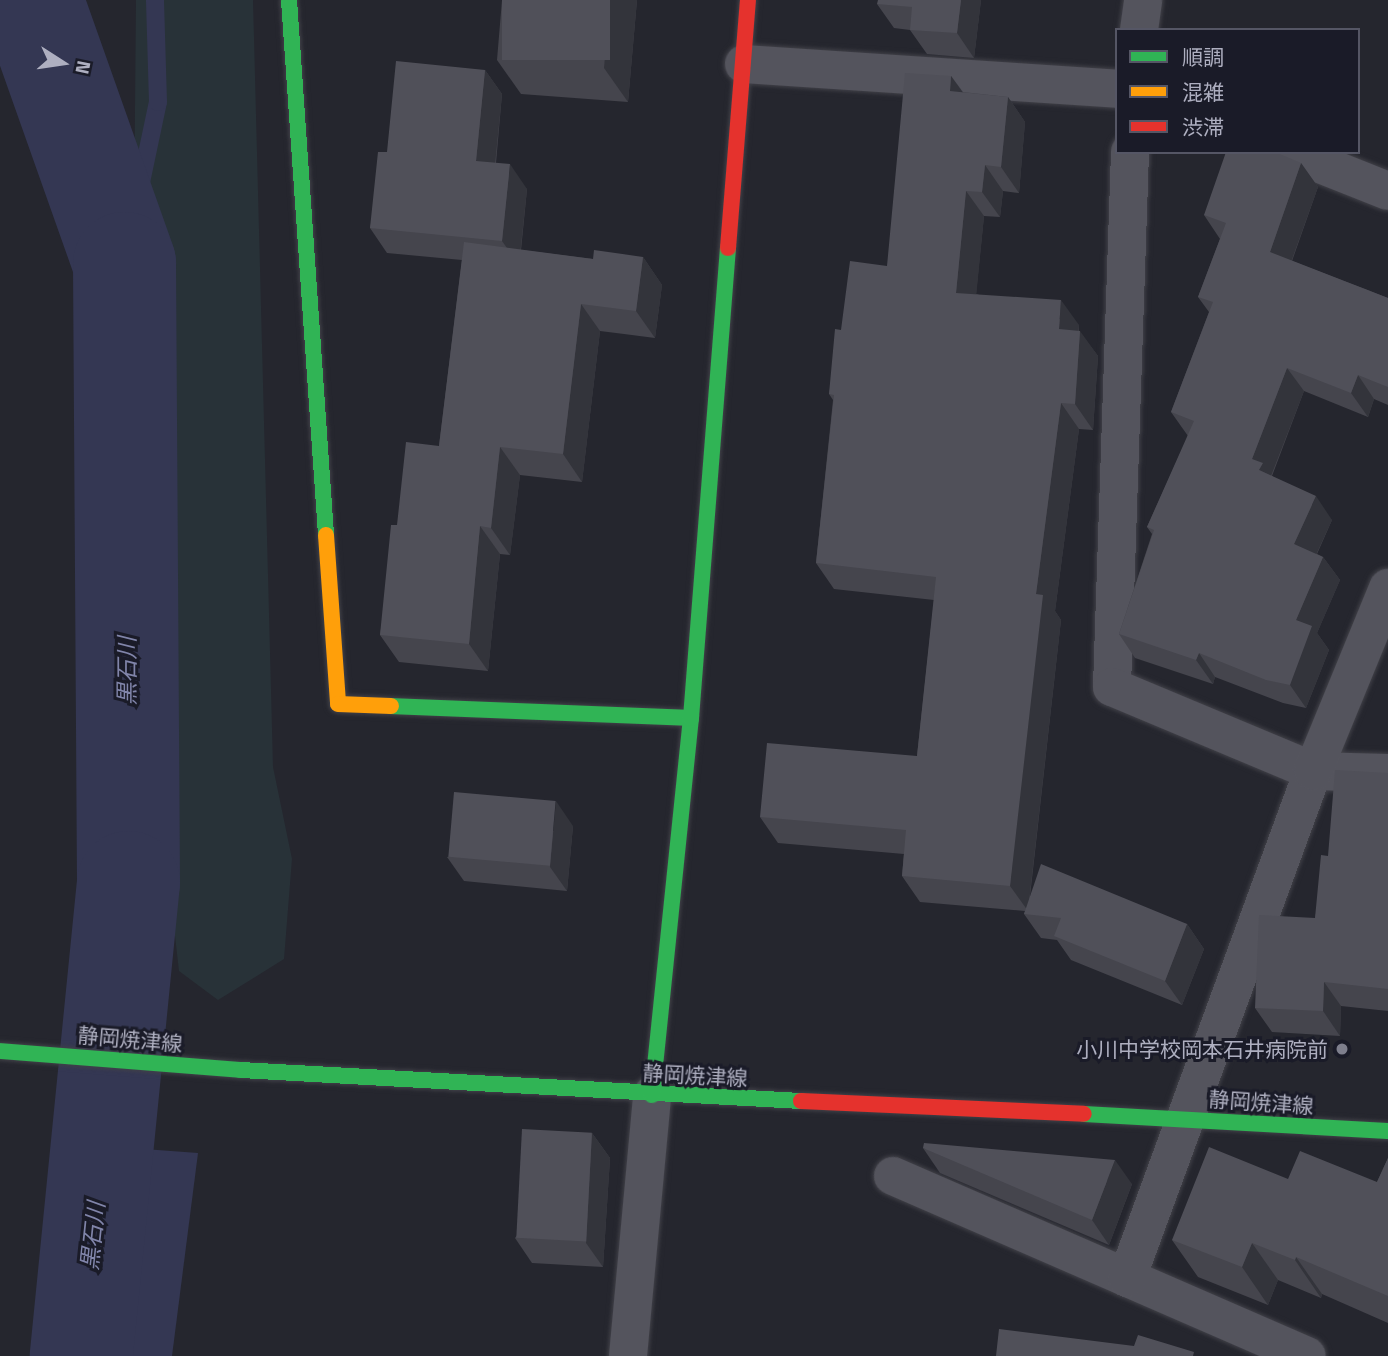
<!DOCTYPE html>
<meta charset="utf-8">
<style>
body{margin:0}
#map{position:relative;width:1388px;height:1356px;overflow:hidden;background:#25262e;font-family:"Titillium Web","Noto Sans JP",sans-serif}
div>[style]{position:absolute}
.green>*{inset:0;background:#283238}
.water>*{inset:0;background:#343753}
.stream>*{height:18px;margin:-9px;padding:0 9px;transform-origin:9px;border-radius:9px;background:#343753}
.river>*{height:103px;margin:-51.5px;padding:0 51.5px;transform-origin:51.5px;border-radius:51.5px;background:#343753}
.roads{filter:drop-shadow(0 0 2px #414148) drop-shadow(0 0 2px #414148)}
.street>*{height:38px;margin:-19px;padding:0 19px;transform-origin:19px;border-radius:19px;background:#54545d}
.fast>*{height:16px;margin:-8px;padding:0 8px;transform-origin:8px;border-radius:8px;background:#30b455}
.slow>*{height:16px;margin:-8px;padding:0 8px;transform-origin:8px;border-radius:8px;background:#ff9f0a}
.jam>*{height:16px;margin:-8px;padding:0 8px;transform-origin:8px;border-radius:8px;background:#e5322d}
.wall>*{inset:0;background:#45454d}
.shaded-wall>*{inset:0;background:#33343b}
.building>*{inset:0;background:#505059;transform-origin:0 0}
.dots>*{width:19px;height:19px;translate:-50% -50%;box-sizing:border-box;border:4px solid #1a1b28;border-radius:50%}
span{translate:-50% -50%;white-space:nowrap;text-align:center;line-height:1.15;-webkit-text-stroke:6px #1a1b28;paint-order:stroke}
.street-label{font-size:21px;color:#aeafc0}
.poi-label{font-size:21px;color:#aeafc0}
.right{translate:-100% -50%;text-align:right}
.water-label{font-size:23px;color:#8185aa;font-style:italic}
.legend{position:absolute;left:1115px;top:28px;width:245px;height:126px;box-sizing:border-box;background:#1a1b28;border:2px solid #555665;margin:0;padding:9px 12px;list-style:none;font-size:21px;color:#aeafc0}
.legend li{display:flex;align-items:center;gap:14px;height:35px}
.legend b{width:35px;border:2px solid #555665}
.north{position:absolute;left:28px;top:28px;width:70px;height:70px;-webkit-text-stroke:5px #1a1b28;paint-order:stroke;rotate:102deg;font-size:19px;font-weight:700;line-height:28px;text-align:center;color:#aeafc0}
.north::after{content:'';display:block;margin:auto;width:24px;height:32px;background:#aeafc0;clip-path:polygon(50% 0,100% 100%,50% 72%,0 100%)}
</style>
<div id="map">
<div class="green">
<i style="clip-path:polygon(136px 0,253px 0,273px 767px,292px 859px,284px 959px,218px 1000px,179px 971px,131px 546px)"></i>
</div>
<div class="water">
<i style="clip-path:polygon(90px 1145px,198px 1153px,172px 1356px,57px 1356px)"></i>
</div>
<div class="stream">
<i style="left:124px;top:263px;width:165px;rotate:-78.1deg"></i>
<i style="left:158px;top:102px;width:102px;rotate:-91.7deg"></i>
</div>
<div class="river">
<i style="left:31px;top:0;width:279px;rotate:70.5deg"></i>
<i style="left:124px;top:263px;width:619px;rotate:89.63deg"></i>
<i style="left:128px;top:882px;width:476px;rotate:95.7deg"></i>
</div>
<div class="roads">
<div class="street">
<i style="left:1139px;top:30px;width:30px;rotate:-82deg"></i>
<i style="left:744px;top:64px;width:374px;rotate:3.8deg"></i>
<i style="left:1130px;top:152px;width:535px;rotate:91.93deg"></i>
<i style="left:1112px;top:687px;width:218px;rotate:22.7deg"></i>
<i style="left:1313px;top:771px;width:75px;rotate:1.5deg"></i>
<i style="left:1290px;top:152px;width:105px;rotate:21.7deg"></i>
<i style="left:893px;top:1176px;width:451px;rotate:23.5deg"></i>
<i style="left:1127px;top:1278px;width:540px;rotate:-69.85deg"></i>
<i style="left:1313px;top:771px;width:198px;rotate:-67.7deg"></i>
<i style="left:628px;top:1356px;width:262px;rotate:-84.7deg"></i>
</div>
<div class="fast">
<i style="left:289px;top:0;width:536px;rotate:86.04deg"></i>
<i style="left:391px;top:706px;width:300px;rotate:2.3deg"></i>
<i style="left:0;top:1051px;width:242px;rotate:4.5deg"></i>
<i style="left:241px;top:1070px;width:561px;rotate:3.17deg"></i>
<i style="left:652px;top:1095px;width:379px;rotate:-84.1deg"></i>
<i style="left:691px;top:718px;width:471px;rotate:-85.5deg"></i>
<i style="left:1084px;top:1114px;width:304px;rotate:3.2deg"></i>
</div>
<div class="slow">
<i style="left:326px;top:535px;width:169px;rotate:85.9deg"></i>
<i style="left:338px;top:704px;width:53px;rotate:2.2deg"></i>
</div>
<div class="jam">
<i style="left:728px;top:248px;width:249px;rotate:-85.4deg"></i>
<i style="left:801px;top:1101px;width:283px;rotate:2.6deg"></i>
</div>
</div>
<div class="wall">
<i style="clip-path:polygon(502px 0,637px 0,628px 102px,521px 94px,497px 60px)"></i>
<i style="clip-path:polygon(981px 0,974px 58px,927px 54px,910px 30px,894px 28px,877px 4px)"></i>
<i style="clip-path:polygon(485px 70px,502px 94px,496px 163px,527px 189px,521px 250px,593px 259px,643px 257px,662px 285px,655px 338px,600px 331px,582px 482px,520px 475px,510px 555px,500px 554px,488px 671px,399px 662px,380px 635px,397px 525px,439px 446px,462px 260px,387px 253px,370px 228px,387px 152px)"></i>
<i style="clip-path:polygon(951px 76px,963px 92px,1008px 97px,1025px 122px,1019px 193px,1003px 191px,1000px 217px,984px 216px,976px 294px,1079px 325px,1079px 331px,1098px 356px,1093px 430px,1079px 429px,1055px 611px,1061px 620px,1030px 896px,1187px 924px,1204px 949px,1182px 1005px,1071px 960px,1057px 940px,1041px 938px,1024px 914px,1025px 911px,920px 902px,902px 876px,904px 854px,778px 843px,760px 817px,917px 756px,934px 600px,834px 589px,816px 563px,833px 400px,829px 394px,841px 330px,887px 266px)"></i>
<i style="clip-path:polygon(1301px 163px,1318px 187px,1292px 261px,1388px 298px,1388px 405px,1374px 399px,1368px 417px,1304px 391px,1272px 476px,1332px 520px,1317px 554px,1323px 557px,1340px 580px,1317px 633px,1329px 650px,1306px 708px,1283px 703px,1215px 677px,1213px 684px,1135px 658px,1119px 634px,1152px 534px,1147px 527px,1188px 436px,1171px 412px,1209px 312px,1198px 297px,1220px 239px,1204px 215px)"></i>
<i style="clip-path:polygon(1388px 773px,1388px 1011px,1341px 1006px,1340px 1036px,1272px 1032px,1255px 1008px,1315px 918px,1328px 856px)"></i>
<i style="clip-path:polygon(573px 826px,567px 891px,464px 881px,447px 857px)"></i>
<i style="clip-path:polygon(592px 1133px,610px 1158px,603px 1267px,532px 1263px,515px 1238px)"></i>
<i style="clip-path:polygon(923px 1148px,1132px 1184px,1109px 1245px,940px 1173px)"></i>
<i style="clip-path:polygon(1388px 1158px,1388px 1323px,1322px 1294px,1321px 1298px,1278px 1280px,1268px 1305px,1198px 1277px,1172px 1240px,1288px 1179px,1377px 1182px)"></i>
</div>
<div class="shaded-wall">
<i style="clip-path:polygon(610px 0,637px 0,628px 102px,604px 68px)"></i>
<i style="clip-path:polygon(961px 0,981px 0,974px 58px,957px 33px)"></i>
<i style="clip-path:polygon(485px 70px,502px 94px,493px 185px,476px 161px)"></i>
<i style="clip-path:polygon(951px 76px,969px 101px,950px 91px)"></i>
<i style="clip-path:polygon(1008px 97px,1025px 122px,1019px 193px,1001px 167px)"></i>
<i style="clip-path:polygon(1301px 163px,1318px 187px,1286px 276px,1270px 252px)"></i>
<i style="clip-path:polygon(510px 164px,527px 189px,519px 265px,502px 241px)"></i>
<i style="clip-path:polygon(985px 165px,1003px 191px,1000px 217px,982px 192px)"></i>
<i style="clip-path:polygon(966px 191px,984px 216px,974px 318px,956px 293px)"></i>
<i style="clip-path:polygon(643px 257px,662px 285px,655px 338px,636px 311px)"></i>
<i style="clip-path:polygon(1061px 300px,1079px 325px,1077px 354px,1059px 329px)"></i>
<i style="clip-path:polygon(581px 304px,600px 331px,582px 482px,563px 454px)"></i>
<i style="clip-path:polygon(1080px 331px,1098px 356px,1093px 430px,1075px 404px)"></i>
<i style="clip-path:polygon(1287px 368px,1304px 391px,1271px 476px,1259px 470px,1252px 459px)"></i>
<i style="clip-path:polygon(1358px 375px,1374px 399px,1368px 417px,1351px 393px)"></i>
<i style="clip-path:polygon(1061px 403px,1079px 429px,1055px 611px,1061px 620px,1028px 911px,1010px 886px,1036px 594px)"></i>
<i style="clip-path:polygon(500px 447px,520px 475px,510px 555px,491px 528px)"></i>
<i style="clip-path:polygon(1316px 496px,1332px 520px,1310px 568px,1294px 544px)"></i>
<i style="clip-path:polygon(480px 526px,500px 554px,488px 671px,469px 644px)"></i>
<i style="clip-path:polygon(1323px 557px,1340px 580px,1317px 633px,1329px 650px,1306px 708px,1290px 685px,1296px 620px)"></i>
<i style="clip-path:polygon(1199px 653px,1215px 677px,1213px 684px,1196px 660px)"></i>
<i style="clip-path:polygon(556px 801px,573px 826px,567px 891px,550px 867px)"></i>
<i style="clip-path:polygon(1187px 924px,1204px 949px,1182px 1005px,1165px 981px)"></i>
<i style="clip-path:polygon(1324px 982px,1341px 1006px,1340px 1036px,1323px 1011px)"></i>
<i style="clip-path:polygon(592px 1133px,610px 1158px,603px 1267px,586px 1243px)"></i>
<i style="clip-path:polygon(1115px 1160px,1132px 1184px,1109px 1245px,1092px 1220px)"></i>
<i style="clip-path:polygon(1252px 1243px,1278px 1280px,1268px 1305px,1242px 1267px)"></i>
<i style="clip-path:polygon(1296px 1257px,1322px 1294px,1321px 1298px,1295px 1260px)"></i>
</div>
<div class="building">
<i style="left:502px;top:0;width:108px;height:60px"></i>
<i style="clip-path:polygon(878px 0,961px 0,957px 33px,910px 30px,912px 7px,877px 4px)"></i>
<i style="clip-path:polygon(396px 61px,485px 70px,476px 161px,510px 164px,502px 241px,370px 228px,378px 152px,387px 152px)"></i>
<i style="clip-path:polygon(905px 73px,951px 76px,950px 91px,1008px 97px,1001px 167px,985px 165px,982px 192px,966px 191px,956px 293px,1061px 300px,1059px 329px,1080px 331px,1075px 404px,1061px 403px,1036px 594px,1043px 595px,1010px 886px,902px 876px,906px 830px,760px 817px,767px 743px,917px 756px,936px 577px,816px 563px,834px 395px,829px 394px,835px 329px,841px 330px,850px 261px,887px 266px)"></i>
<i style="clip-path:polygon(1226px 152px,1275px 152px,1301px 163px,1270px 252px,1388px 298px,1388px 387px,1358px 375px,1351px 393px,1287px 368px,1252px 459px,1263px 463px,1259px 470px,1316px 496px,1294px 544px,1323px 557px,1296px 620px,1312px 626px,1290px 685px,1266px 680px,1199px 653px,1196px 660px,1119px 634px,1154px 530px,1147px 527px,1194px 421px,1171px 412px,1213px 302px,1198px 297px,1226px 223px,1204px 215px)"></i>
<i style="clip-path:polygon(464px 242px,593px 259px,594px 250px,643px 257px,636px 311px,581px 304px,563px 454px,500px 447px,491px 528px,480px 526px,469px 644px,380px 635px,391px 525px,397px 525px,406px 442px,439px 446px)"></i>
<i style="clip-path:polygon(1335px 770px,1388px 773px,1388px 989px,1324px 982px,1323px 1011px,1255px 1008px,1259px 915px,1315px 918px,1321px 855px,1328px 856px)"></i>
<i style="left:454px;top:792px;width:102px;height:65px;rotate:5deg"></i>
<i style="clip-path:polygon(1041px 864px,1187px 924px,1165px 981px,1054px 936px,1061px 918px,1024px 914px)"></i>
<i style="left:522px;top:1129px;width:70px;height:109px;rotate:3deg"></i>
<i style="clip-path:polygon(924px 1143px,1115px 1160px,1092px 1220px,923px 1148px)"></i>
<i style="clip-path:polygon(1209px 1147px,1288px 1179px,1300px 1151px,1377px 1182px,1388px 1158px,1388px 1296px,1296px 1257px,1295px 1260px,1252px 1243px,1242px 1267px,1172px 1240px)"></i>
<i style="clip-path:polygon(999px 1329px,1134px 1346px,1138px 1335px,1194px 1352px,1193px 1356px,996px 1356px)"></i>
</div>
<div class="dots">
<i style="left:1342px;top:1049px;background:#7e7f8d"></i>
</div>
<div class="street-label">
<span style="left:130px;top:1039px;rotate:5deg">静岡焼津線</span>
<span style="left:695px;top:1075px;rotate:3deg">静岡焼津線</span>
<span style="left:1261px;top:1102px;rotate:4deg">静岡焼津線</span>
</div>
<div class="poi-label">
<span class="right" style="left:1328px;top:1049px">小川中学校岡本石井病院前</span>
</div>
<div class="water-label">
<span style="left:127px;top:671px;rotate:-90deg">黒石川</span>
<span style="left:93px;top:1236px;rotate:-84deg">黒石川</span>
</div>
<ul class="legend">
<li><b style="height:9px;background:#30b455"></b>順調</li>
<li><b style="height:9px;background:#ff9f0a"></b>混雑</li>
<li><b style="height:9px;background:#e5322d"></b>渋滞</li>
</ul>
<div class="north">N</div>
</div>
